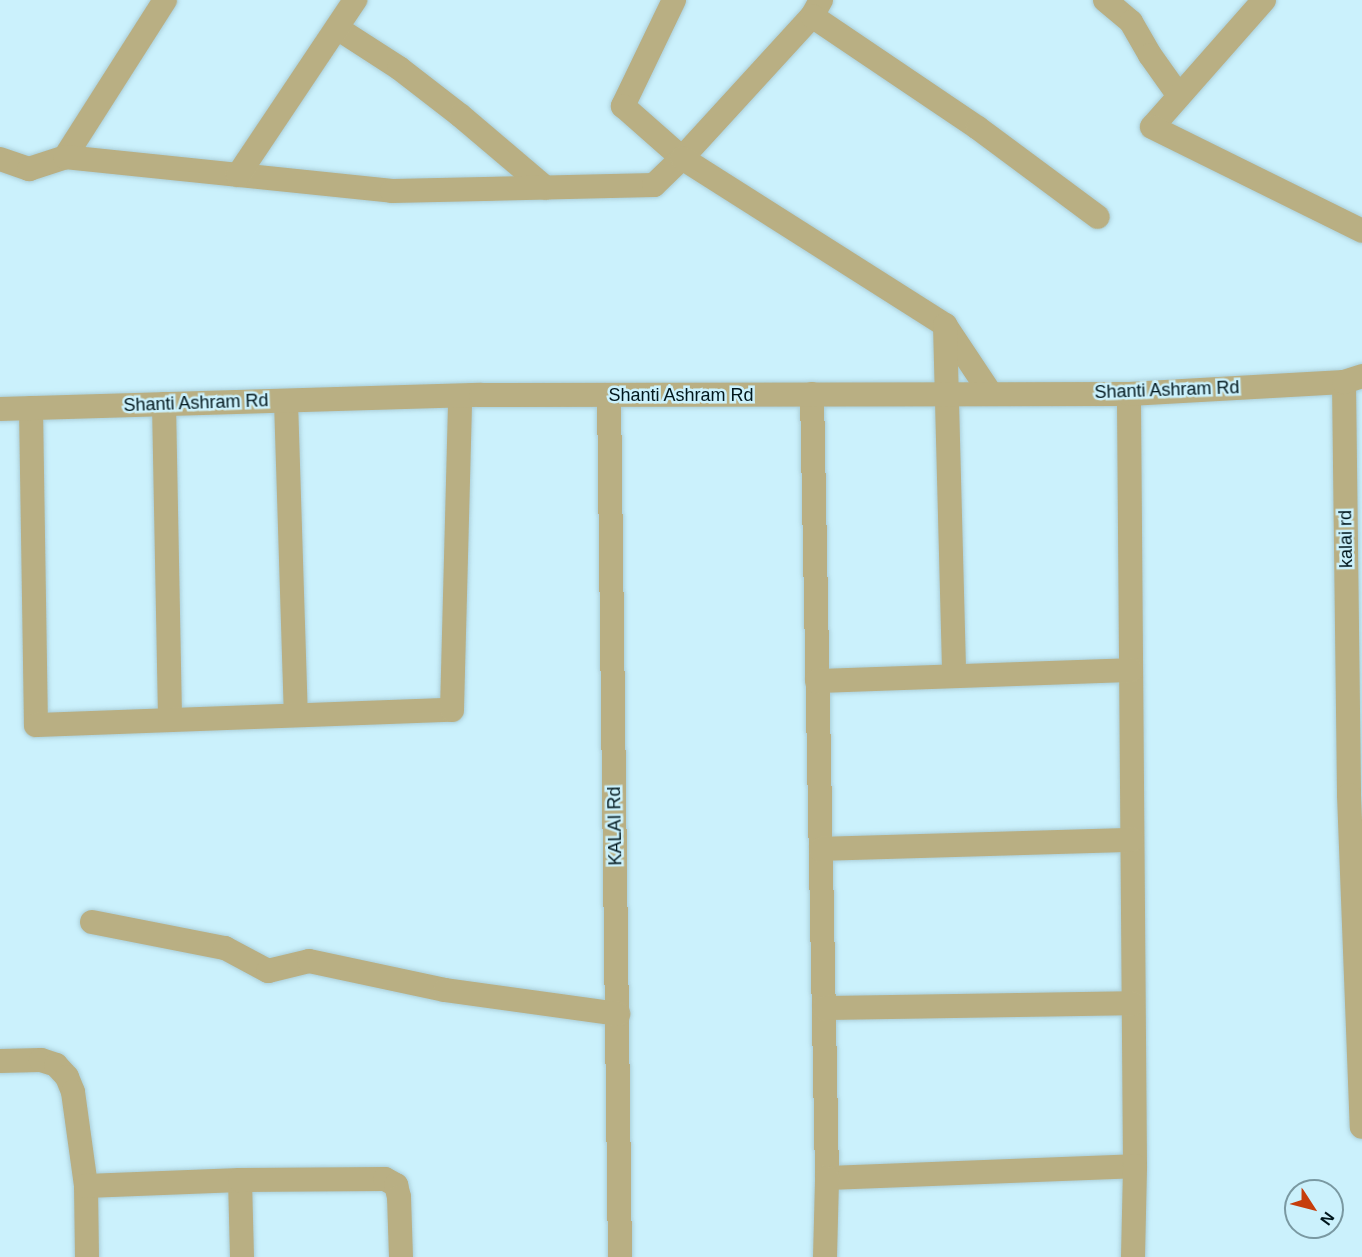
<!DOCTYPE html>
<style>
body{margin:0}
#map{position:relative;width:1362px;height:1257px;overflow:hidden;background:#cbf1fc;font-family:Arial,sans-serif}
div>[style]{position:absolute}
.roads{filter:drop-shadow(0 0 2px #abced8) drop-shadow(0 0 2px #abced8)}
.minor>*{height:24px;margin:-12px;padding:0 12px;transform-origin:12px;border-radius:12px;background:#b9af83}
span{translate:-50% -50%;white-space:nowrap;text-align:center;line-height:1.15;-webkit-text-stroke:5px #cbf1fc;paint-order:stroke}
.street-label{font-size:18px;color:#00161c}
.north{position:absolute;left:1284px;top:1179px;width:60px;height:60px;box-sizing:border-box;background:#cbf1fc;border:2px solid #7a99a2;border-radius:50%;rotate:126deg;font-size:16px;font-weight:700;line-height:24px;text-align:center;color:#00161c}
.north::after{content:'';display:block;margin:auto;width:21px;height:27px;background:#c63e0d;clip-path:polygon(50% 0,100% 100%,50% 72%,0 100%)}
</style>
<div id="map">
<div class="roads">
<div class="minor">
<i style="left:674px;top:0;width:118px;rotate:115.7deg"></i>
<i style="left:623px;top:106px;width:79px;rotate:41.4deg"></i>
<i style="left:682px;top:158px;width:193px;rotate:-47.5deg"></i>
<i style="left:821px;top:0;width:18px;rotate:119deg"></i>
<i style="left:812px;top:16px;width:200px;rotate:34deg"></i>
<i style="left:978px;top:128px;width:149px;rotate:36.6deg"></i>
<i style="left:1105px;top:0;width:34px;rotate:40deg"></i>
<i style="left:1131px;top:22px;width:38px;rotate:60deg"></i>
<i style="left:1150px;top:55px;width:50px;rotate:54.7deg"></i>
<i style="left:1264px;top:0;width:169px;rotate:131.4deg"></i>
<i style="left:1152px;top:127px;width:234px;rotate:26.3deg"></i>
<i style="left:337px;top:28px;width:74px;rotate:32.8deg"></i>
<i style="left:399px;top:68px;width:78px;rotate:37.7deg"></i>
<i style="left:461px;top:116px;width:111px;rotate:40.3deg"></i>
<i style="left:65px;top:157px;width:186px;rotate:-57.5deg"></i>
<i style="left:0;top:159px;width:31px;rotate:19deg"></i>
<i style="left:29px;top:169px;width:38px;rotate:-18deg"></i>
<i style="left:65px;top:157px;width:329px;rotate:5.9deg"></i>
<i style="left:392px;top:191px;width:262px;rotate:-1.3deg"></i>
<i style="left:654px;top:185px;width:39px;rotate:-44deg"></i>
<i style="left:682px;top:158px;width:312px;rotate:32.4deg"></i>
<i style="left:945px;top:325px;width:83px;rotate:56.3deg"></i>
<i style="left:238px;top:175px;width:211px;rotate:-56.2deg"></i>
<i style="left:945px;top:325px;width:351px;rotate:88.5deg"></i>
<i style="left:1344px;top:382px;width:413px;rotate:89.3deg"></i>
<i style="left:1349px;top:795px;width:332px;rotate:87.8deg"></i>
<i style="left:812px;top:394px;width:784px;rotate:88.9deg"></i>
<i style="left:827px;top:1178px;width:308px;rotate:-2.2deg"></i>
<i style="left:1135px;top:1166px;width:772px;rotate:-90.45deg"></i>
<i style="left:609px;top:395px;width:862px;rotate:89.27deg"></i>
<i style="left:286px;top:401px;width:314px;rotate:88.2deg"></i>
<i style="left:164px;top:404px;width:316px;rotate:88.9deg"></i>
<i style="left:31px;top:408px;width:317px;rotate:89.1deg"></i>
<i style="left:36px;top:725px;width:416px;rotate:-2.1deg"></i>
<i style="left:452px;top:710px;width:314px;rotate:-88.5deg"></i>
<i style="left:0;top:409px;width:481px;rotate:-1.7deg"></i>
<i style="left:481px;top:395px;width:648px;rotate:-0.09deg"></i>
<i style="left:1129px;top:394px;width:215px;rotate:-3.2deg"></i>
<i style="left:1344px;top:382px;width:19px;rotate:-18deg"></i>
<i style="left:817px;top:681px;width:314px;rotate:-2deg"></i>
<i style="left:821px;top:849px;width:311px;rotate:-1.7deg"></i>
<i style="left:92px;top:922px;width:136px;rotate:11.1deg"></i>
<i style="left:225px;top:948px;width:49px;rotate:28.1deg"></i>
<i style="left:268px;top:971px;width:42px;rotate:-13.7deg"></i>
<i style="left:309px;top:961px;width:139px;rotate:12deg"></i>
<i style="left:445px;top:990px;width:175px;rotate:7.9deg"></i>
<i style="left:824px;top:1008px;width:309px;rotate:-0.9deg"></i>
<i style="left:0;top:1061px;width:41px;rotate:-1.4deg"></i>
<i style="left:41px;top:1060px;width:16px;rotate:18deg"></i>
<i style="left:56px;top:1065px;width:16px;rotate:47deg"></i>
<i style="left:67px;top:1077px;width:16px;rotate:68deg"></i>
<i style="left:73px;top:1092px;width:95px;rotate:82.1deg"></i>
<i style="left:240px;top:1180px;width:77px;rotate:88.5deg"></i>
<i style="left:87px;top:1257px;width:71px;rotate:-90.8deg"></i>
<i style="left:86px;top:1186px;width:154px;rotate:-2.2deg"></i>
<i style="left:240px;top:1180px;width:145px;rotate:-0.4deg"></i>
<i style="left:385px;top:1179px;width:13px;rotate:29deg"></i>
<i style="left:396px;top:1185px;width:12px;rotate:76deg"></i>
<i style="left:399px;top:1197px;width:60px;rotate:88.1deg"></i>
<i style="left:825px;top:1257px;width:79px;rotate:-88.5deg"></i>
<i style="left:1133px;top:1257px;width:91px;rotate:-88.7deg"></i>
</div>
</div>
<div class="street-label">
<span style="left:1167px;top:390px;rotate:-2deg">Shanti Ashram Rd</span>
<span style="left:681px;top:395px">Shanti Ashram Rd</span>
<span style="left:196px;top:403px;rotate:-2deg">Shanti Ashram Rd</span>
<span style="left:1346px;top:539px;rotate:-91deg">kalai rd</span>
<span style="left:615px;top:826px;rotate:-91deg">KALAI Rd</span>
</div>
<div class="north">N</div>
</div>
